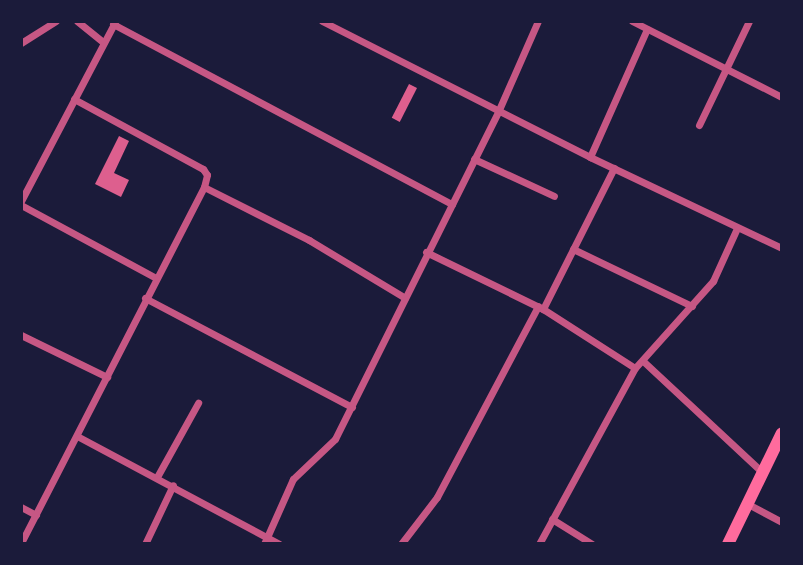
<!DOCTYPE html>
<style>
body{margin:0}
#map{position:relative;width:803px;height:565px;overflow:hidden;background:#1b1b3a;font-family:"Sofia Sans Condensed",sans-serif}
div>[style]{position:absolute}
.building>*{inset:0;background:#dd5f8e;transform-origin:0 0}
.minor>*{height:7px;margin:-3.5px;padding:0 3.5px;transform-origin:3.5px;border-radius:3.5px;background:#c65784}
.primary>*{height:12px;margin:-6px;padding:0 6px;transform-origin:6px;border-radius:6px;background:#ff6b9d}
span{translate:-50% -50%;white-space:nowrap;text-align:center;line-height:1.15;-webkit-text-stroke:5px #1b1b3a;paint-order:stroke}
.frame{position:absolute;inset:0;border:23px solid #1b1b3a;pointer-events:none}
</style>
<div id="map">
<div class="building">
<i style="left:409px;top:84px;width:9px;height:38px;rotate:27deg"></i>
<i style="clip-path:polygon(119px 136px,129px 141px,114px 173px,129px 180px,121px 197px,95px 184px)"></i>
</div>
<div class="minor">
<i style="left:77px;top:21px;width:33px;rotate:39deg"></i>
<i style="left:322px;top:21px;width:301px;rotate:26.9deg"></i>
<i style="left:590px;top:157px;width:212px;rotate:25.4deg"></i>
<i style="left:632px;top:21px;width:168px;rotate:26.9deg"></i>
<i style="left:113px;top:24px;width:384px;rotate:28deg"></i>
<i style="left:21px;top:43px;width:41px;rotate:-32.2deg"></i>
<i style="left:74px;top:99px;width:147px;rotate:28.5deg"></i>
<i style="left:203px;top:169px;width:7px;rotate:56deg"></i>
<i style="left:207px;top:175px;width:12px;rotate:104deg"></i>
<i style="left:204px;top:187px;width:118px;rotate:26.8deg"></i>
<i style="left:309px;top:240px;width:112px;rotate:31.1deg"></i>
<i style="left:699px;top:125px;width:115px;rotate:-64.3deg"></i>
<i style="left:590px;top:157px;width:140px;rotate:-66deg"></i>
<i style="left:474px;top:159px;width:88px;rotate:24.8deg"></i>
<i style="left:21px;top:201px;width:202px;rotate:-62.3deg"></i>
<i style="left:21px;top:205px;width:153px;rotate:28.4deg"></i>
<i style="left:573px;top:249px;width:132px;rotate:25.6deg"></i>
<i style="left:426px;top:252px;width:130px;rotate:26deg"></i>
<i style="left:543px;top:309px;width:109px;rotate:32.7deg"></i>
<i style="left:145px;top:298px;width:234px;rotate:27.8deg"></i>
<i style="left:543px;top:309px;width:158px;rotate:-63.3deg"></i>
<i style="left:21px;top:335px;width:96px;rotate:26deg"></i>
<i style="left:643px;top:361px;width:164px;rotate:43deg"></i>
<i style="left:77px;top:436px;width:229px;rotate:28.1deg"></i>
<i style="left:157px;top:477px;width:85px;rotate:-61deg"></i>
<i style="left:748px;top:504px;width:38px;rotate:28deg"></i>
<i style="left:21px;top:507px;width:17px;rotate:28deg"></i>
<i style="left:552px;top:519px;width:47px;rotate:32deg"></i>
<i style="left:21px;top:543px;width:400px;rotate:-62.8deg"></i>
<i style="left:145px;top:544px;width:65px;rotate:-64.6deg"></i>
<i style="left:264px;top:544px;width:71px;rotate:-66deg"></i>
<i style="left:293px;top:479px;width:58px;rotate:-43.6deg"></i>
<i style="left:335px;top:439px;width:365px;rotate:-63.5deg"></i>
<i style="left:498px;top:112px;width:99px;rotate:-66.3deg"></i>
<i style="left:401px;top:544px;width:59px;rotate:-52.5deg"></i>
<i style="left:437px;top:497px;width:216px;rotate:-62.1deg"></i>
<i style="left:539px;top:544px;width:200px;rotate:-61.4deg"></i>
<i style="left:635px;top:368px;width:117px;rotate:-48.1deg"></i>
<i style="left:713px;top:281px;width:58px;rotate:-65.6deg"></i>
</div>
<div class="primary">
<i style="left:728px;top:544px;width:123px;rotate:-64.1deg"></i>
</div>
<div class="frame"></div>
</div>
